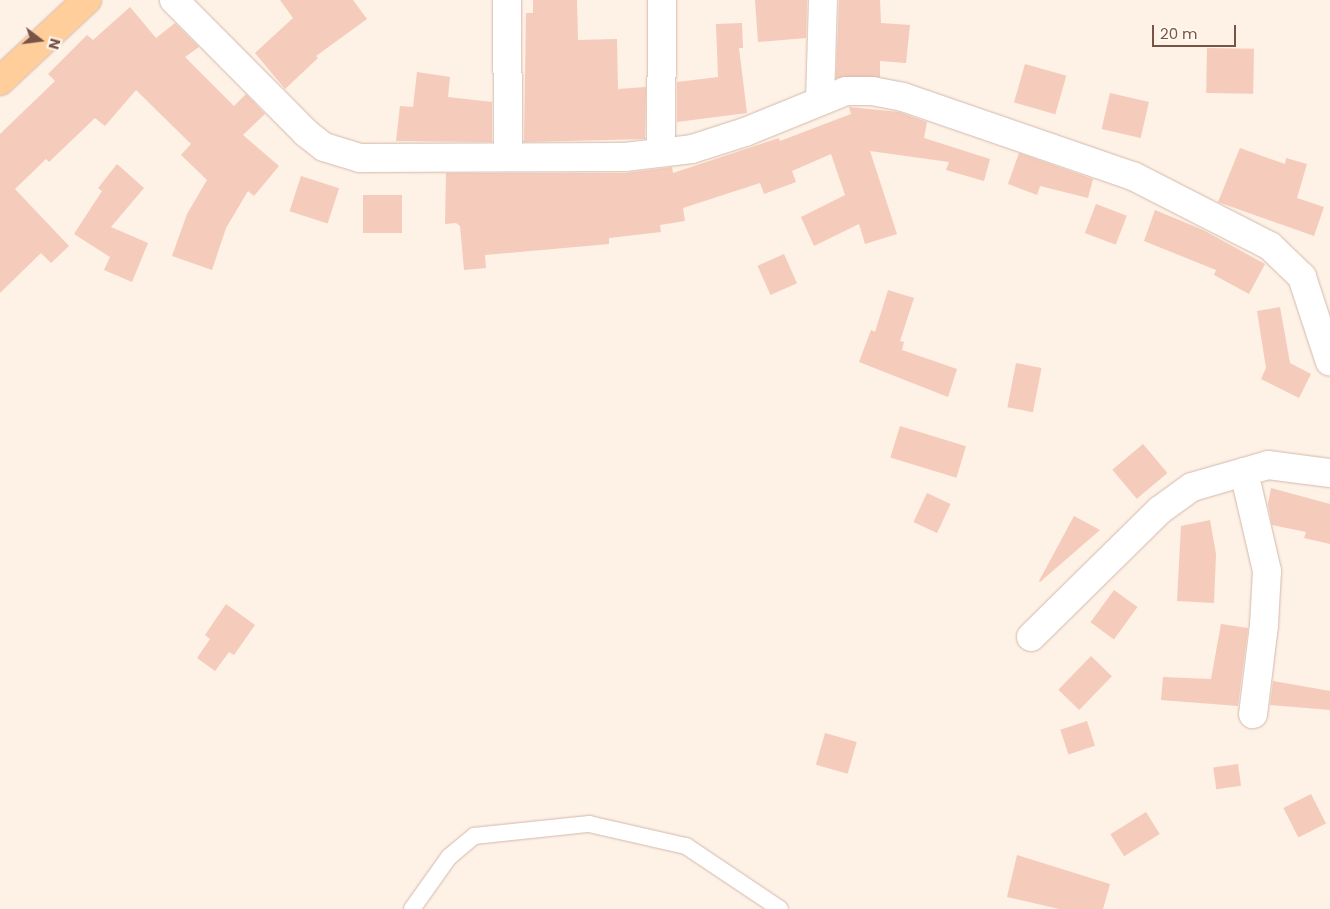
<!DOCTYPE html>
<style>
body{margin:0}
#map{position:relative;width:1330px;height:909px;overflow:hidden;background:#fef1e5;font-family:Poppins,sans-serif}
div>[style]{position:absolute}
.building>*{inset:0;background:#f5cbbb;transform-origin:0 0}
.roads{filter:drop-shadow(0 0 1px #d2b9ac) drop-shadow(0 0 1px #d2b9ac)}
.lane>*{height:16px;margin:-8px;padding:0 8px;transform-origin:8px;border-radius:8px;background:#fff}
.street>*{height:28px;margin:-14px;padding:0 14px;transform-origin:14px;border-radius:14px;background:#fff}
.primary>*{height:28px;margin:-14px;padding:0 14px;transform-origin:14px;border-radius:14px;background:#ffce9a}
span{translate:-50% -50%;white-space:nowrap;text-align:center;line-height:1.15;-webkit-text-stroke:4px #fff6ec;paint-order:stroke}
.north{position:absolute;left:15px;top:15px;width:50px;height:50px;-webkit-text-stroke:4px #fff6ec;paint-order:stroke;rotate:105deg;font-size:14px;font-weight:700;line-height:20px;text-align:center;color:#785448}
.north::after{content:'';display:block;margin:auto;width:18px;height:22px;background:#785448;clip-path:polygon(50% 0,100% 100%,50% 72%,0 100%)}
.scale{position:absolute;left:1152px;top:25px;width:84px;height:22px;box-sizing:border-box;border:2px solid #785448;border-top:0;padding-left:6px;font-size:15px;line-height:18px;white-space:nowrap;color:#785448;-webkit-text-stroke:4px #fff6ec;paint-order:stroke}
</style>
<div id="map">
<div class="building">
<i style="clip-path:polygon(280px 0,353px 0,367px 19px,316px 56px,318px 58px,285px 89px,255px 53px,293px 18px)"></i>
<i style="clip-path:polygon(533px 0,577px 0,578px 40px,617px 39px,618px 89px,646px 87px,645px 139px,524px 142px,526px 13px,533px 13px)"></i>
<i style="clip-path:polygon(755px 0,807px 0,806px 38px,758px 42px)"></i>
<i style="clip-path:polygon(839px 0,880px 0,881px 23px,910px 25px,906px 63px,880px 61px,880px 77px,836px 78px)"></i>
<i style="clip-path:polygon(130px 7px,156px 38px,175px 23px,199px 47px,185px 57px,234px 106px,246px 94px,265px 114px,243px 135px,279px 166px,254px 196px,248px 191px,226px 228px,212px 270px,172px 256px,187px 214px,207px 180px,181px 155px,191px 144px,136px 90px,105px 126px,95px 118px,49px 162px,46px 159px,15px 189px,69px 246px,51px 263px,41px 253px,0 293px,0 134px,55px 81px,48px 74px,87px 35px,93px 40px)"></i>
<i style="clip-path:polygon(742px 23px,743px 48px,739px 48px,747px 113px,677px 122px,677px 82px,718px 77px,716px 24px)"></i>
<i style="left:1207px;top:48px;width:47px;height:45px;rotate:1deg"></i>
<i style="left:1025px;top:64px;width:43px;height:40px;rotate:16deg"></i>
<i style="clip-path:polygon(417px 72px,450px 77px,448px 97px,492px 102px,492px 142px,396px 141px,400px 106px,413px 107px)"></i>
<i style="left:1110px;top:93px;width:40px;height:37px;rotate:13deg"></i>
<i style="clip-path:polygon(849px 107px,899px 112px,927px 122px,924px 138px,990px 159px,984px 181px,946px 170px,949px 162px,870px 151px,897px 234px,865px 244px,859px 224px,814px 246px,801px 217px,845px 195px,831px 154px,792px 171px,796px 182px,764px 194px,760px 183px,683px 208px,685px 221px,660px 225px,661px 232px,609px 238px,609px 244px,485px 255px,486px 268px,464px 270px,460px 226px,456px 223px,445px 224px,446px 173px,625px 173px,672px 167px,673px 173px,779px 138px,780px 141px,851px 114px)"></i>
<i style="clip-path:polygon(1240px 148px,1285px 164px,1286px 158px,1307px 164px,1297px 198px,1324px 207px,1314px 236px,1218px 202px)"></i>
<i style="clip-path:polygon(1019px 153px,1093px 179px,1088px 198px,1040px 186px,1037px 195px,1008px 184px)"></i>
<i style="clip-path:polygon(117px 164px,144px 188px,111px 227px,148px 243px,132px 282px,104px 270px,110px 257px,74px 234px,102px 191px,98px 188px)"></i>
<i style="left:301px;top:176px;width:40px;height:37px;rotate:18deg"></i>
<i style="left:363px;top:195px;width:39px;height:38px"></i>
<i style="left:1096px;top:204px;width:33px;height:31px;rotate:21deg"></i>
<i style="clip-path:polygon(1155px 210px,1203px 230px,1265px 264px,1249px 294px,1214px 275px,1216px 270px,1144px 241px)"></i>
<i style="left:784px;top:254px;width:32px;height:29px;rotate:66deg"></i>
<i style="clip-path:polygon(888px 290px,914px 298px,900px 341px,904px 342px,902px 350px,957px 369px,948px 397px,859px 362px,871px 330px,875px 332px)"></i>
<i style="clip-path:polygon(1280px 307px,1290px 363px,1311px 374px,1299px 398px,1261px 379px,1266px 368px,1257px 311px)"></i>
<i style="left:1016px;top:363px;width:26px;height:45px;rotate:11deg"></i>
<i style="left:900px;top:426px;width:69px;height:33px;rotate:17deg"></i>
<i style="left:1143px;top:444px;width:38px;height:40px;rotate:50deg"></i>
<i style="clip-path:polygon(1271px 488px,1330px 504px,1330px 544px,1304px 538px,1306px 532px,1272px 525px,1268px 504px)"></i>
<i style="left:927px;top:493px;width:26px;height:32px;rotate:25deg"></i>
<i style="clip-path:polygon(1074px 516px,1100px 530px,1040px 582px,1039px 581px)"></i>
<i style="clip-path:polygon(1210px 520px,1216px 554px,1214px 603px,1177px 601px,1181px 526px)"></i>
<i style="left:1114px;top:590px;width:29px;height:40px;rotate:36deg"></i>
<i style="clip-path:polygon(226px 604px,255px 625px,234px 655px,229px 652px,215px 671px,197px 658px,210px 639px,205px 635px)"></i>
<i style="clip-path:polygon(1221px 624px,1248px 628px,1238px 706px,1161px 700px,1163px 677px,1211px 679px)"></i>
<i style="left:1091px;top:656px;width:29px;height:47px;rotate:44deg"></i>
<i style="clip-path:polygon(1273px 681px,1330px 691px,1330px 710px,1270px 705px)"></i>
<i style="left:1087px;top:721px;width:26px;height:28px;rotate:72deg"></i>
<i style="left:825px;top:733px;width:33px;height:33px;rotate:16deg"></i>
<i style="left:1238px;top:764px;width:22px;height:25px;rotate:82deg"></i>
<i style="left:1311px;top:794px;width:33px;height:31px;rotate:63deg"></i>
<i style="left:1146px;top:812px;width:26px;height:42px;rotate:58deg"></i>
<i style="clip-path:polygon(1017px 855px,1110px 884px,1103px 909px,1059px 909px,1007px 897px)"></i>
</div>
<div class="roads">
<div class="lane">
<i style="left:412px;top:909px;width:64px;rotate:-54.6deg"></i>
<i style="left:449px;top:857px;width:33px;rotate:-40deg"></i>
<i style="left:474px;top:836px;width:116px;rotate:-6deg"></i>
<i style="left:589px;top:824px;width:99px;rotate:12.8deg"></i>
<i style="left:686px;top:846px;width:113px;rotate:33.8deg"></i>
</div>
<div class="street">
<i style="left:174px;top:0;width:187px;rotate:45.2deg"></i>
<i style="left:306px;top:133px;width:23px;rotate:38deg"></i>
<i style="left:324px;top:147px;width:38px;rotate:17deg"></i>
<i style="left:360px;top:158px;width:265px;rotate:-0.2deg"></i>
<i style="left:625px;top:157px;width:67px;rotate:-6.8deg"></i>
<i style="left:692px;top:149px;width:56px;rotate:-17.8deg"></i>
<i style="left:745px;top:132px;width:109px;rotate:-22.1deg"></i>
<i style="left:846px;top:91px;width:26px"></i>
<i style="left:872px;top:91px;width:32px;rotate:11deg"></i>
<i style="left:903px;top:97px;width:243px;rotate:19deg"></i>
<i style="left:1133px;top:176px;width:154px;rotate:27.1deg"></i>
<i style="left:1270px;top:246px;width:45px;rotate:44.1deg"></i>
<i style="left:1302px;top:277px;width:89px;rotate:71.8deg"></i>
<i style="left:507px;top:0;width:157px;rotate:89.6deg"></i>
<i style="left:820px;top:100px;width:100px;rotate:-88.3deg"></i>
<i style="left:661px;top:152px;width:152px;rotate:-89.6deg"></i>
<i style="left:1244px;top:472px;width:102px;rotate:76.9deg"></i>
<i style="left:1267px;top:571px;width:54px;rotate:93.2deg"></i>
<i style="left:1264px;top:625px;width:90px;rotate:97deg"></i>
<i style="left:1031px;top:637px;width:181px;rotate:-44.6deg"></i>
<i style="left:1160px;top:510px;width:39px;rotate:-36deg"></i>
<i style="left:1192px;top:487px;width:79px;rotate:-16.1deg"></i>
<i style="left:1268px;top:465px;width:63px;rotate:7.4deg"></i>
</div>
<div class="primary">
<i style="left:0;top:81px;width:119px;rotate:-43deg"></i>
</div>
</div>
<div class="north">N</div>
<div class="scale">20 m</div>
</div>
